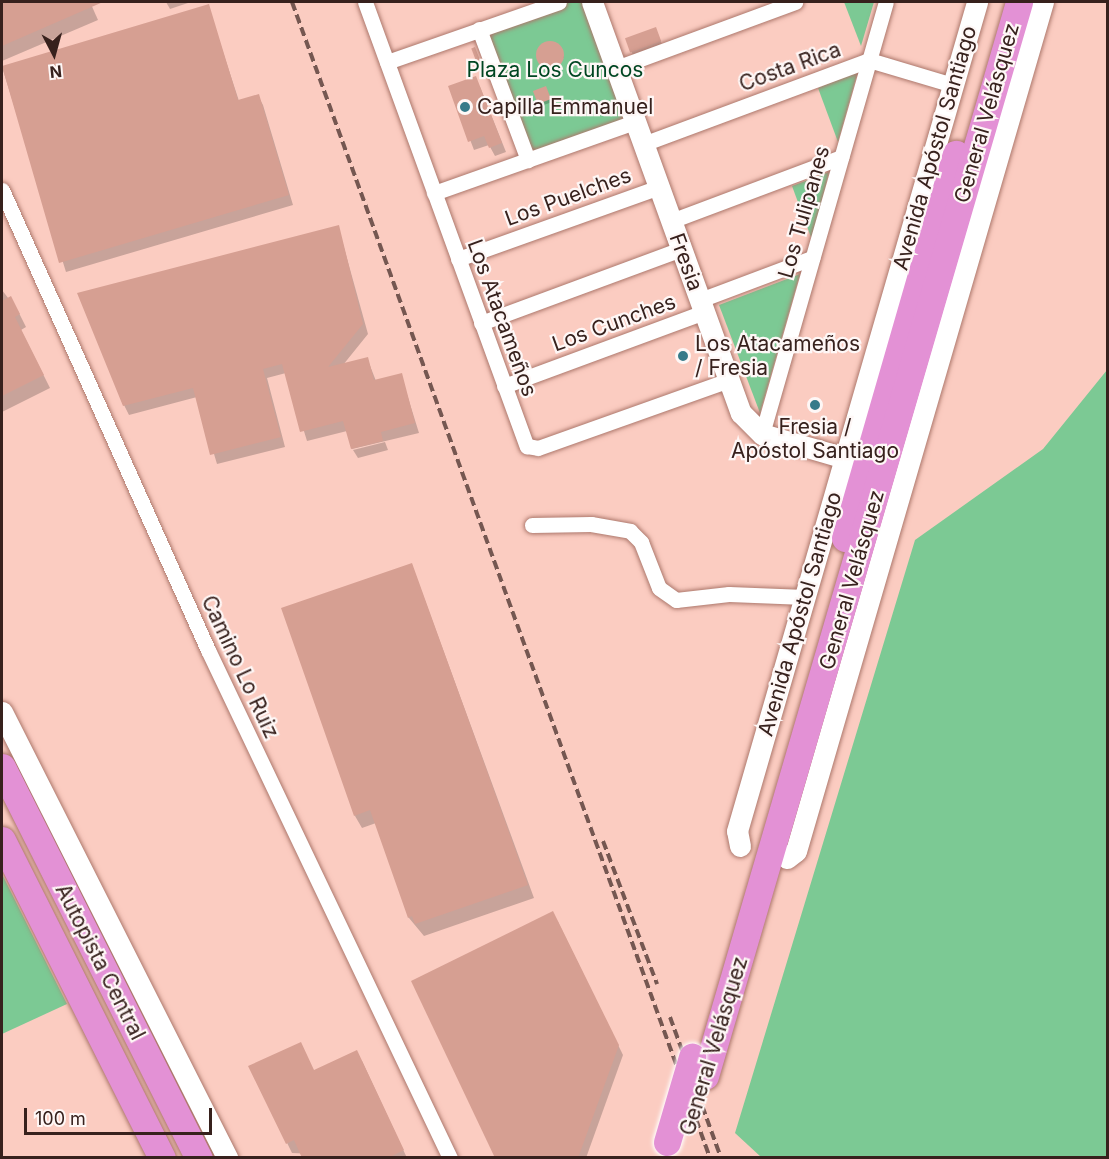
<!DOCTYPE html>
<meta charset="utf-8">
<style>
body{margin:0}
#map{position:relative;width:1109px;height:1159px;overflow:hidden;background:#fbccc1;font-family:Inter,sans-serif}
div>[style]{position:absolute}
.green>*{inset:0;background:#7cc994}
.shadow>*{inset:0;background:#0003;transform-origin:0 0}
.building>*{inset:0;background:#d69f92;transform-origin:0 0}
.round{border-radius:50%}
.roads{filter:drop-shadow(0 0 2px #ad786c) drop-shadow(0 0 2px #ad786c)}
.street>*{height:15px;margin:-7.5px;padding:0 7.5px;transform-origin:7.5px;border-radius:7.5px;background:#fff}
.secondary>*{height:21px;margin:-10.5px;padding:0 10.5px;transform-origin:10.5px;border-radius:10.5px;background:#fff}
.highway>*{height:27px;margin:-13.5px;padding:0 13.5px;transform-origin:13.5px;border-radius:13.5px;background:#e391d5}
.rail>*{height:4px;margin-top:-2px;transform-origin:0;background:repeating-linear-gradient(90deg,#755751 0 9px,transparent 0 13.5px)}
.bridges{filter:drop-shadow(0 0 2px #fff) drop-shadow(0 0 2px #fff)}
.highway-bridge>*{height:27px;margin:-13.5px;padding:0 13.5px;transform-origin:13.5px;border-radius:13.5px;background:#e391d5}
.dots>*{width:16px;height:16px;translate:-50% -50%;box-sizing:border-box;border:3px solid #fef7f6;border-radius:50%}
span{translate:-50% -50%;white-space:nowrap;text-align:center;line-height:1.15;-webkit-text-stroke:4.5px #fef7f6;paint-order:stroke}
.street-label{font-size:21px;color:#37211d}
.park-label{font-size:21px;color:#004622}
.poi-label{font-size:21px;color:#37211d}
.left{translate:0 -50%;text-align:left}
.frame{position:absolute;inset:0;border:3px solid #37211d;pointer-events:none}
.north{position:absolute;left:24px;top:24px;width:60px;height:60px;-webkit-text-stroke:4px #fef7f6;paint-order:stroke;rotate:174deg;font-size:16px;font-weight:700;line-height:24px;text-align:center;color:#37211d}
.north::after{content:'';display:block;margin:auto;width:21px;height:27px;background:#37211d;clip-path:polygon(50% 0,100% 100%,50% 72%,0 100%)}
.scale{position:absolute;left:24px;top:1108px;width:188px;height:27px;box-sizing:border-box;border:3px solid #37211d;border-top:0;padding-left:8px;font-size:18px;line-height:21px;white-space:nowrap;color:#37211d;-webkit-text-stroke:4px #fef7f6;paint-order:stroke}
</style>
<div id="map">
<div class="green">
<i style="clip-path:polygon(569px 2px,587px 2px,630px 120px,530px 155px,482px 32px)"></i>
<i style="clip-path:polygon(844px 2px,874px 2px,861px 46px)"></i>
<i style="clip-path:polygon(858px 71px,838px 142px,818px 88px)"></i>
<i style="clip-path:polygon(829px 172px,812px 240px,792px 186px)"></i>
<i style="clip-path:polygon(800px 274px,760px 413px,719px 305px)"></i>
<i style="clip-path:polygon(1107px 370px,1107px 1157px,761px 1157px,735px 1133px,915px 540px,1043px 449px)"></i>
<i style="clip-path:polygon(2px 874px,67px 1004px,2px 1034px)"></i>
</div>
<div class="shadow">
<i style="clip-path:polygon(2px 2px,90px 2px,98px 20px,2px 61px)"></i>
<i style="clip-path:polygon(166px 2px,191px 2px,170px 9px)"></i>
<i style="clip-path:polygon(208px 6px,239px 101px,258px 96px,263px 105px,293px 205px,66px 272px,2px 67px)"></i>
<i style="left:656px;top:29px;width:19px;height:31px;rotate:69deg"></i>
<i style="clip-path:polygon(548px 44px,564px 57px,551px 71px,538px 57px)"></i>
<i style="clip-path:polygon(450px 87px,480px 87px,506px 152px,495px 156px,489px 145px,474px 150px)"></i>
<i style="clip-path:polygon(547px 90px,552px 102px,541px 106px,535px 92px)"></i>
<i style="clip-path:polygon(338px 226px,368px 334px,343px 365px,367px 358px,376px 381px,401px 375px,419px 433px,352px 449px,347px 431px,307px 441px,286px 373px,267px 378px,285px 447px,217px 464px,197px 397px,129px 415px,124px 405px)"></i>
<i style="clip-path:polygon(2px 290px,18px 311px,26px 327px,21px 330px,50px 388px,2px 412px)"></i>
<i style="clip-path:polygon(385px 442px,388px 450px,358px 458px,353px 450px)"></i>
<i style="clip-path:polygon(412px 565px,534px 898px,424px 936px,409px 918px,376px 823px,362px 828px,355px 816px)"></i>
<i style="clip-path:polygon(558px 922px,623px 1055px,586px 1158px,497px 1158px)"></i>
<i style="clip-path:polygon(362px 1061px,407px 1158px,292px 1153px,250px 1067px,314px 1071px)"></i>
</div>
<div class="building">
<i style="clip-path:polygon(2px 2px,103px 2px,2px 46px)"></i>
<i style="clip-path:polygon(209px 4px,238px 100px,259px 94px,289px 195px,59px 263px,2px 66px)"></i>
<i style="left:656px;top:27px;width:15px;height:33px;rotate:70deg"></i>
<i class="round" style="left:536px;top:41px;width:28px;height:28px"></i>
<i style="left:475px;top:47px;width:26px;height:4px;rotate:69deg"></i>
<i style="clip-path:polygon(476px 76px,502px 143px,489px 148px,484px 136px,468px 142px,448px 86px)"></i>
<i style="left:546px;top:86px;width:14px;height:14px;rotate:69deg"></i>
<i style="clip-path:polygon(339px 225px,363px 324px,328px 367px,368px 357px,374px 380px,402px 373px,415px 423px,381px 432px,383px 441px,351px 449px,343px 421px,300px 432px,282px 364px,263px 369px,281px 437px,210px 455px,193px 388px,123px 406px,77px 293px)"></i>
<i style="clip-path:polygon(11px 296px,20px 314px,15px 317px,44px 375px,2px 396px,2px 301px)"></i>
<i style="clip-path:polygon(412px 563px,528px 885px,415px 924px,412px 916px,408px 918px,370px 810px,354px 816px,281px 608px)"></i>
<i style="clip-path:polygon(553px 911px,619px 1045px,578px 1158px,495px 1158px,411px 981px)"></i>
<i style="clip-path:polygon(301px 1042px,314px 1070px,357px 1050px,404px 1150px,388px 1158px,302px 1158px,294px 1140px,286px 1144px,248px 1066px)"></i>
</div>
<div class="roads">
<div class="street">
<i style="left:365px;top:2px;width:473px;rotate:70deg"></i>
<i style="left:527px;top:446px;width:11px;rotate:10deg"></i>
<i style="left:538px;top:448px;width:203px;rotate:-19.6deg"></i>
<i style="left:479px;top:29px;width:140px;rotate:69.5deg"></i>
<i style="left:387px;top:62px;width:182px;rotate:-19.2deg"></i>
<i style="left:616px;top:68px;width:191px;rotate:-20.2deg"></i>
<i style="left:643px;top:144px;width:241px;rotate:-20.4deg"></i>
<i style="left:869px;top:60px;width:88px;rotate:16.6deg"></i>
<i style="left:2px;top:190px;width:504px;rotate:65.88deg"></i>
<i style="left:208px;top:650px;width:563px;rotate:64.53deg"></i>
<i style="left:434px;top:193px;width:213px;rotate:-19.5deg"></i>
<i style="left:671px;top:221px;width:182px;rotate:-20.6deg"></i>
<i style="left:458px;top:259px;width:214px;rotate:-19.7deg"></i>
<i style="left:700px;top:300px;width:120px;rotate:-20.6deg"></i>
<i style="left:481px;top:323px;width:213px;rotate:-20.3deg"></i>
<i style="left:504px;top:386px;width:213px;rotate:-20.3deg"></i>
<i style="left:762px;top:434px;width:449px;rotate:-74deg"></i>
<i style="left:532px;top:525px;width:59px;rotate:-1deg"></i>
<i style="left:591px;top:524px;width:40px;rotate:10deg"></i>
<i style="left:630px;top:531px;width:16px;rotate:45deg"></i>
<i style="left:641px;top:542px;width:49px;rotate:68.6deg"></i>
<i style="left:659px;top:588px;width:21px;rotate:35deg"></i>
<i style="left:676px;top:600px;width:53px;rotate:-6.5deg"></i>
<i style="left:729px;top:594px;width:76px;rotate:2.3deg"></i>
</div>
<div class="secondary">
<i style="left:592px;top:2px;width:437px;rotate:70.1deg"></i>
<i style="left:741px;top:413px;width:30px;rotate:45deg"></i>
<i style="left:762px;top:434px;width:86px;rotate:16.1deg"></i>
<i style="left:2px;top:712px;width:500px;rotate:63.2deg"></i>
<i style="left:740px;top:846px;width:15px;rotate:-101deg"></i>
<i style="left:737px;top:831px;width:863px;rotate:-73.85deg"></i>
<i style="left:787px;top:858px;width:11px;rotate:-38deg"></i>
<i style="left:796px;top:851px;width:884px;rotate:-73.78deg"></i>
</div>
<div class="highway">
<i style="left:845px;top:538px;width:400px;rotate:-73.9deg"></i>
<i style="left:2px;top:767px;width:438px;rotate:63.3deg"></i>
<i style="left:2px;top:840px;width:356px;rotate:63.3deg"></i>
<i style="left:705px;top:1076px;width:1119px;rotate:-73.7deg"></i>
</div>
</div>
<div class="rail">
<i style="left:292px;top:2px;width:1229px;rotate:70.12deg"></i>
<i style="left:603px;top:841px;width:153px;rotate:69.3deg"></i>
<i style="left:670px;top:1017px;width:150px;rotate:70.1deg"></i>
</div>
<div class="bridges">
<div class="highway-bridge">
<i style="left:667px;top:1142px;width:89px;rotate:-73.6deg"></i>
</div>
</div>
<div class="dots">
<i style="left:465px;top:107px;background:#367a89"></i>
<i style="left:683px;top:356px;background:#367a89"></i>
<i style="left:815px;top:405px;background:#367a89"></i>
</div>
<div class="street-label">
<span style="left:790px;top:67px;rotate:-20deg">Costa Rica</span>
<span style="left:987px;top:113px;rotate:-74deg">General Velásquez</span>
<span style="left:935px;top:148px;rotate:-74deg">Avenida Apóstol Santiago</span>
<span style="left:568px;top:197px;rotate:-20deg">Los Puelches</span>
<span style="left:804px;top:212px;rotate:-74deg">Los Tulipanes</span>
<span style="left:686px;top:262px;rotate:70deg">Fresia</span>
<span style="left:502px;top:318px;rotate:70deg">Los Atacameños</span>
<span style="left:614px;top:323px;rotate:-20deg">Los Cunches</span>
<span style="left:852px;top:580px;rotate:-74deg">General Velásquez</span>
<span style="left:800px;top:614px;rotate:-74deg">Avenida Apóstol Santiago</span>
<span style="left:240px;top:667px;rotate:65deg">Camino Lo Ruiz</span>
<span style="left:100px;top:962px;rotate:63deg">Autopista Central</span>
<span style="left:714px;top:1046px;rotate:-73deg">General Velásquez</span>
</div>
<div class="park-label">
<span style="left:555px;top:70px">Plaza Los Cuncos</span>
</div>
<div class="poi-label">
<span class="left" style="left:477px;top:107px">Capilla Emmanuel</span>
<span class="left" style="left:695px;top:356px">Los Atacameños<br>/ Fresia</span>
<span style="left:815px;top:439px">Fresia /<br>Apóstol Santiago</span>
</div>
<div class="frame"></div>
<div class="north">N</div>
<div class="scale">100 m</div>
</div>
